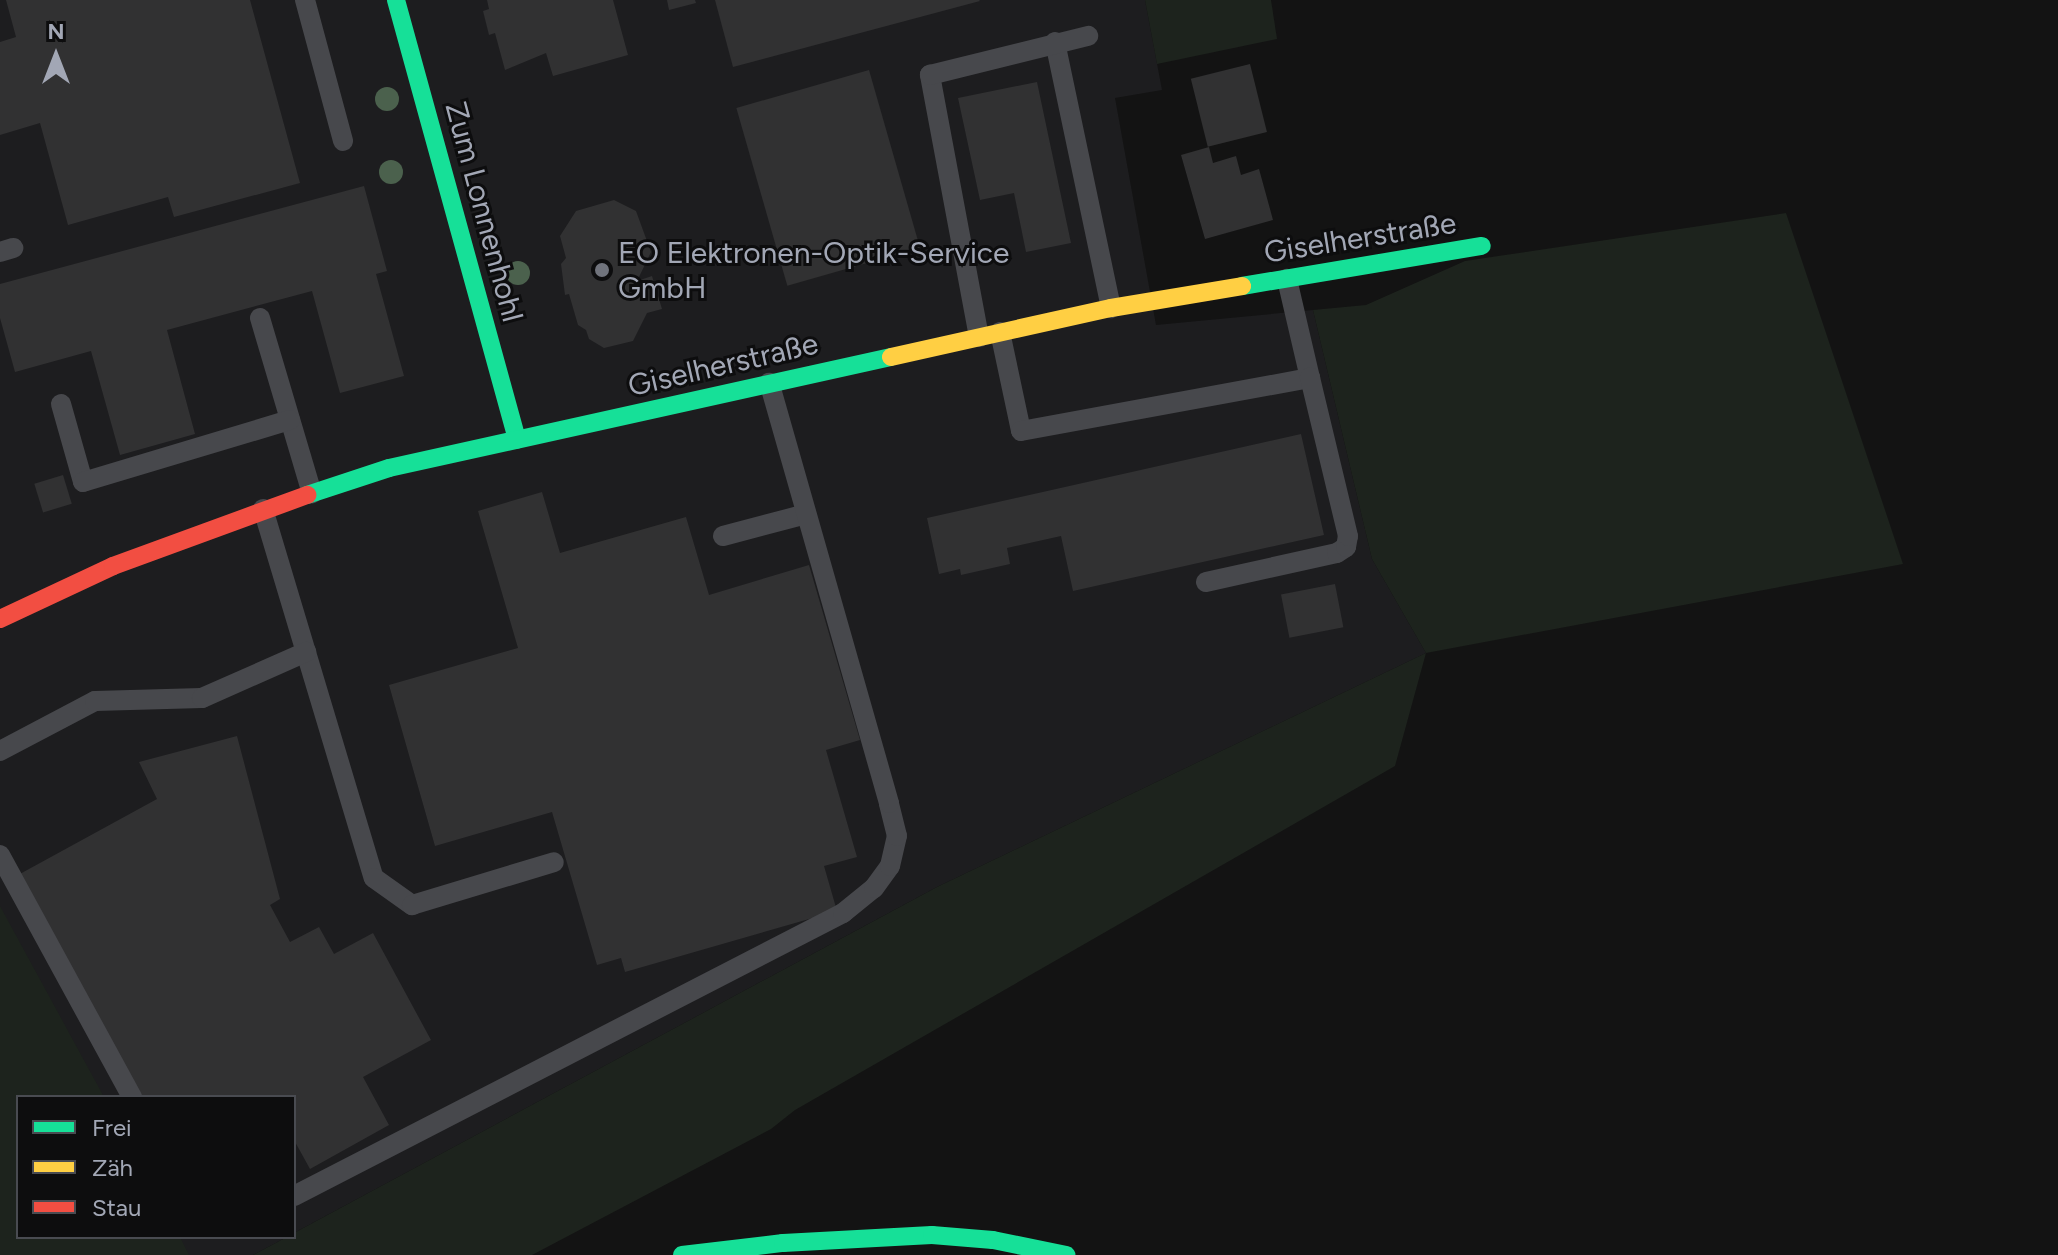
<!DOCTYPE html>
<meta charset="utf-8">
<style>
body{margin:0}
#map{position:relative;width:2058px;height:1255px;overflow:hidden;background:#131313;font-family:Figtree,sans-serif}
div>[style]{position:absolute}
.built>*{inset:0;background:#1d1d1f}
.green>*{inset:0;background:#1d231d}
.building>*{inset:0;background:#313132;transform-origin:0 0}
.lane>*{height:20px;margin:-10px;padding:0 10px;transform-origin:10px;border-radius:10px;background:#47484c}
.fast>*{height:18px;margin:-9px;padding:0 9px;transform-origin:9px;border-radius:9px;background:#16e098}
.slow>*{height:18px;margin:-9px;padding:0 9px;transform-origin:9px;border-radius:9px;background:#ffcf43}
.jam>*{height:18px;margin:-9px;padding:0 9px;transform-origin:9px;border-radius:9px;background:#f24e42}
.trees>*{width:24px;height:24px;margin:-12px;border-radius:50%;background:#4b614d}
.dots>*{width:22px;height:22px;translate:-50% -50%;box-sizing:border-box;border:4px solid #0d0d0e;border-radius:50%}
span{translate:-50% -50%;white-space:nowrap;text-align:center;line-height:1.15;-webkit-text-stroke:6px #0d0d0e;paint-order:stroke}
.street-label{font-size:30px;color:#a2a7b5}
.poi-label{font-size:30px;color:#a2a7b5}
.left{translate:0 -50%;text-align:left}
.legend{position:absolute;left:16px;top:1095px;width:280px;height:144px;box-sizing:border-box;background:#0d0d0e;border:2px solid #494b51;margin:0;padding:10px 14px;list-style:none;font-size:24px;color:#a2a7b5}
.legend li{display:flex;align-items:center;gap:16px;height:40px}
.legend b{width:40px;border:2px solid #494b51}
.north{position:absolute;left:16px;top:16px;width:80px;height:80px;-webkit-text-stroke:6px #0d0d0e;paint-order:stroke;rotate:0deg;font-size:22px;font-weight:700;line-height:32px;text-align:center;color:#a2a7b5}
.north::after{content:'';display:block;margin:auto;width:28px;height:36px;background:#a2a7b5;clip-path:polygon(50% 0,100% 100%,50% 72%,0 100%)}
</style>
<div id="map">
<div class="built">
<i style="clip-path:polygon(0 0,1145px 0,1162px 90px,1115px 98px,1156px 325px,1313px 310px,1372px 559px,1426px 653px,937px 887px,294px 1233px,294px 1097px,18px 1097px,18px 1237px,287px 1237px,253px 1255px,0 1255px)"></i>
</div>
<div class="green">
<i style="clip-path:polygon(1145px 0,1271px 0,1277px 39px,1157px 64px)"></i>
<i style="clip-path:polygon(1786px 213px,1903px 564px,1426px 653px,1395px 766px,795px 1110px,771px 1129px,532px 1255px,253px 1255px,287px 1237px,294px 1237px,294px 1233px,937px 887px,1426px 653px,1372px 559px,1313px 310px,1366px 305px,1465px 261px)"></i>
<i style="clip-path:polygon(0 906px,104px 1097px,18px 1097px,18px 1237px,180px 1237px,189px 1255px,0 1255px)"></i>
</div>
<div class="building">
<i style="clip-path:polygon(6px 0,250px 0,300px 183px,174px 217px,168px 197px,68px 225px,40px 123px,0 135px,0 42px,16px 37px)"></i>
<i style="clip-path:polygon(487px 0,613px 0,628px 55px,553px 76px,546px 53px,505px 70px,495px 33px,489px 35px,483px 11px,489px 9px)"></i>
<i style="clip-path:polygon(667px 0,695px 0,696px 3px,669px 10px)"></i>
<i style="clip-path:polygon(715px 0,979px 0,980px 1px,733px 67px)"></i>
<i style="left:1250px;top:64px;width:70px;height:61px;rotate:76deg"></i>
<i style="left:869px;top:70px;width:185px;height:138px;rotate:74deg"></i>
<i style="clip-path:polygon(1037px 82px,1071px 243px,1026px 252px,1014px 193px,980px 200px,958px 98px)"></i>
<i style="clip-path:polygon(1209px 147px,1213px 163px,1236px 156px,1241px 175px,1259px 169px,1273px 220px,1205px 239px,1181px 155px)"></i>
<i style="clip-path:polygon(364px 186px,387px 271px,376px 274px,404px 376px,340px 393px,312px 291px,167px 330px,195px 434px,120px 455px,91px 351px,15px 372px,0 318px,0 284px)"></i>
<i style="clip-path:polygon(614px 200px,636px 211px,651px 252px,639px 277px,632px 278px,634px 282px,652px 276px,662px 309px,647px 313px,633px 341px,604px 348px,589px 339px,586px 330px,578px 325px,569px 294px,565px 295px,561px 264px,566px 258px,560px 236px,576px 211px)"></i>
<i style="clip-path:polygon(1301px 434px,1324px 535px,1073px 591px,1061px 536px,1007px 548px,1010px 564px,961px 575px,960px 569px,939px 574px,927px 518px)"></i>
<i style="left:63px;top:475px;width:30px;height:30px;rotate:73deg"></i>
<i style="clip-path:polygon(542px 492px,560px 553px,686px 517px,709px 595px,809px 565px,860px 740px,826px 750px,857px 857px,824px 866px,837px 911px,625px 972px,621px 958px,597px 965px,552px 812px,435px 846px,389px 685px,518px 648px,478px 511px)"></i>
<i style="left:1335px;top:584px;width:44px;height:55px;rotate:79deg"></i>
<i style="clip-path:polygon(237px 736px,280px 899px,270px 905px,290px 942px,319px 927px,334px 954px,373px 933px,431px 1040px,363px 1077px,389px 1125px,310px 1169px,294px 1140px,294px 1097px,139px 1097px,18px 875px,157px 799px,139px 762px)"></i>
</div>
<div class="lane">
<i style="left:305px;top:0;width:146px;rotate:74.9deg"></i>
<i style="left:1055px;top:42px;width:272px;rotate:78.1deg"></i>
<i style="left:0;top:252px;width:14px;rotate:-17deg"></i>
<i style="left:260px;top:318px;width:183px;rotate:73.5deg"></i>
<i style="left:1000px;top:332px;width:101px;rotate:78deg"></i>
<i style="left:1021px;top:431px;width:294px;rotate:-10.4deg"></i>
<i style="left:1310px;top:378px;width:102px;rotate:-103.1deg"></i>
<i style="left:979px;top:337px;width:267px;rotate:-100.6deg"></i>
<i style="left:930px;top:75px;width:163px;rotate:-13.9deg"></i>
<i style="left:61px;top:404px;width:81px;rotate:74.2deg"></i>
<i style="left:83px;top:482px;width:216px;rotate:-16.7deg"></i>
<i style="left:263px;top:509px;width:385px;rotate:73.3deg"></i>
<i style="left:374px;top:878px;width:47px;rotate:35.4deg"></i>
<i style="left:412px;top:905px;width:148px;rotate:-16.8deg"></i>
<i style="left:723px;top:536px;width:86px;rotate:-14.8deg"></i>
<i style="left:1206px;top:582px;width:134px;rotate:-12.5deg"></i>
<i style="left:1337px;top:553px;width:11px;rotate:-34deg"></i>
<i style="left:1346px;top:547px;width:11px;rotate:-80deg"></i>
<i style="left:1348px;top:536px;width:163px;rotate:-103.5deg"></i>
<i style="left:0;top:751px;width:107px;rotate:-27.8deg"></i>
<i style="left:95px;top:701px;width:107px;rotate:-1.6deg"></i>
<i style="left:202px;top:698px;width:114px;rotate:-23.9deg"></i>
<i style="left:0;top:855px;width:276px;rotate:61.4deg"></i>
<i style="left:294px;top:1196px;width:618px;rotate:-27.27deg"></i>
<i style="left:843px;top:913px;width:40px;rotate:-39deg"></i>
<i style="left:874px;top:888px;width:27px;rotate:-54deg"></i>
<i style="left:890px;top:866px;width:31px;rotate:-77deg"></i>
<i style="left:897px;top:836px;width:34px;rotate:-104deg"></i>
<i style="left:889px;top:803px;width:437px;rotate:-105.9deg"></i>
</div>
<div class="fast">
<i style="left:396px;top:0;width:456px;rotate:74.6deg"></i>
<i style="left:1242px;top:286px;width:243px;rotate:-9.5deg"></i>
<i style="left:307px;top:495px;width:86px;rotate:-18.2deg"></i>
<i style="left:389px;top:468px;width:514px;rotate:-12.47deg"></i>
<i style="left:682px;top:1255px;width:102px;rotate:-6.8deg"></i>
<i style="left:783px;top:1243px;width:149px;rotate:-3.1deg"></i>
<i style="left:932px;top:1235px;width:61px;rotate:4.7deg"></i>
<i style="left:993px;top:1240px;width:75px;rotate:11.6deg"></i>
</div>
<div class="slow">
<i style="left:891px;top:357px;width:225px;rotate:-12.6deg"></i>
<i style="left:1111px;top:308px;width:133px;rotate:-9.5deg"></i>
</div>
<div class="jam">
<i style="left:0;top:619px;width:125px;rotate:-25.1deg"></i>
<i style="left:113px;top:566px;width:207px;rotate:-20.1deg"></i>
</div>
<div class="trees">
<i style="left:387px;top:99px"></i>
<i style="left:391px;top:172px"></i>
<i style="left:518px;top:273px"></i>
</div>
<div class="dots">
<i style="left:602px;top:270px;background:#70737c"></i>
</div>
<div class="street-label">
<span style="left:484px;top:212px;rotate:75deg">Zum Lonnenhohl</span>
<span style="left:1360px;top:238px;rotate:-9deg">Giselherstraße</span>
<span style="left:723px;top:365px;rotate:-13deg">Giselherstraße</span>
</div>
<div class="poi-label">
<span class="left" style="left:618px;top:270px">EO Elektronen-Optik-Service<br>GmbH</span>
</div>
<ul class="legend">
<li><b style="height:10px;background:#16e098"></b>Frei</li>
<li><b style="height:10px;background:#ffcf43"></b>Zäh</li>
<li><b style="height:10px;background:#f24e42"></b>Stau</li>
</ul>
<div class="north">N</div>
</div>
